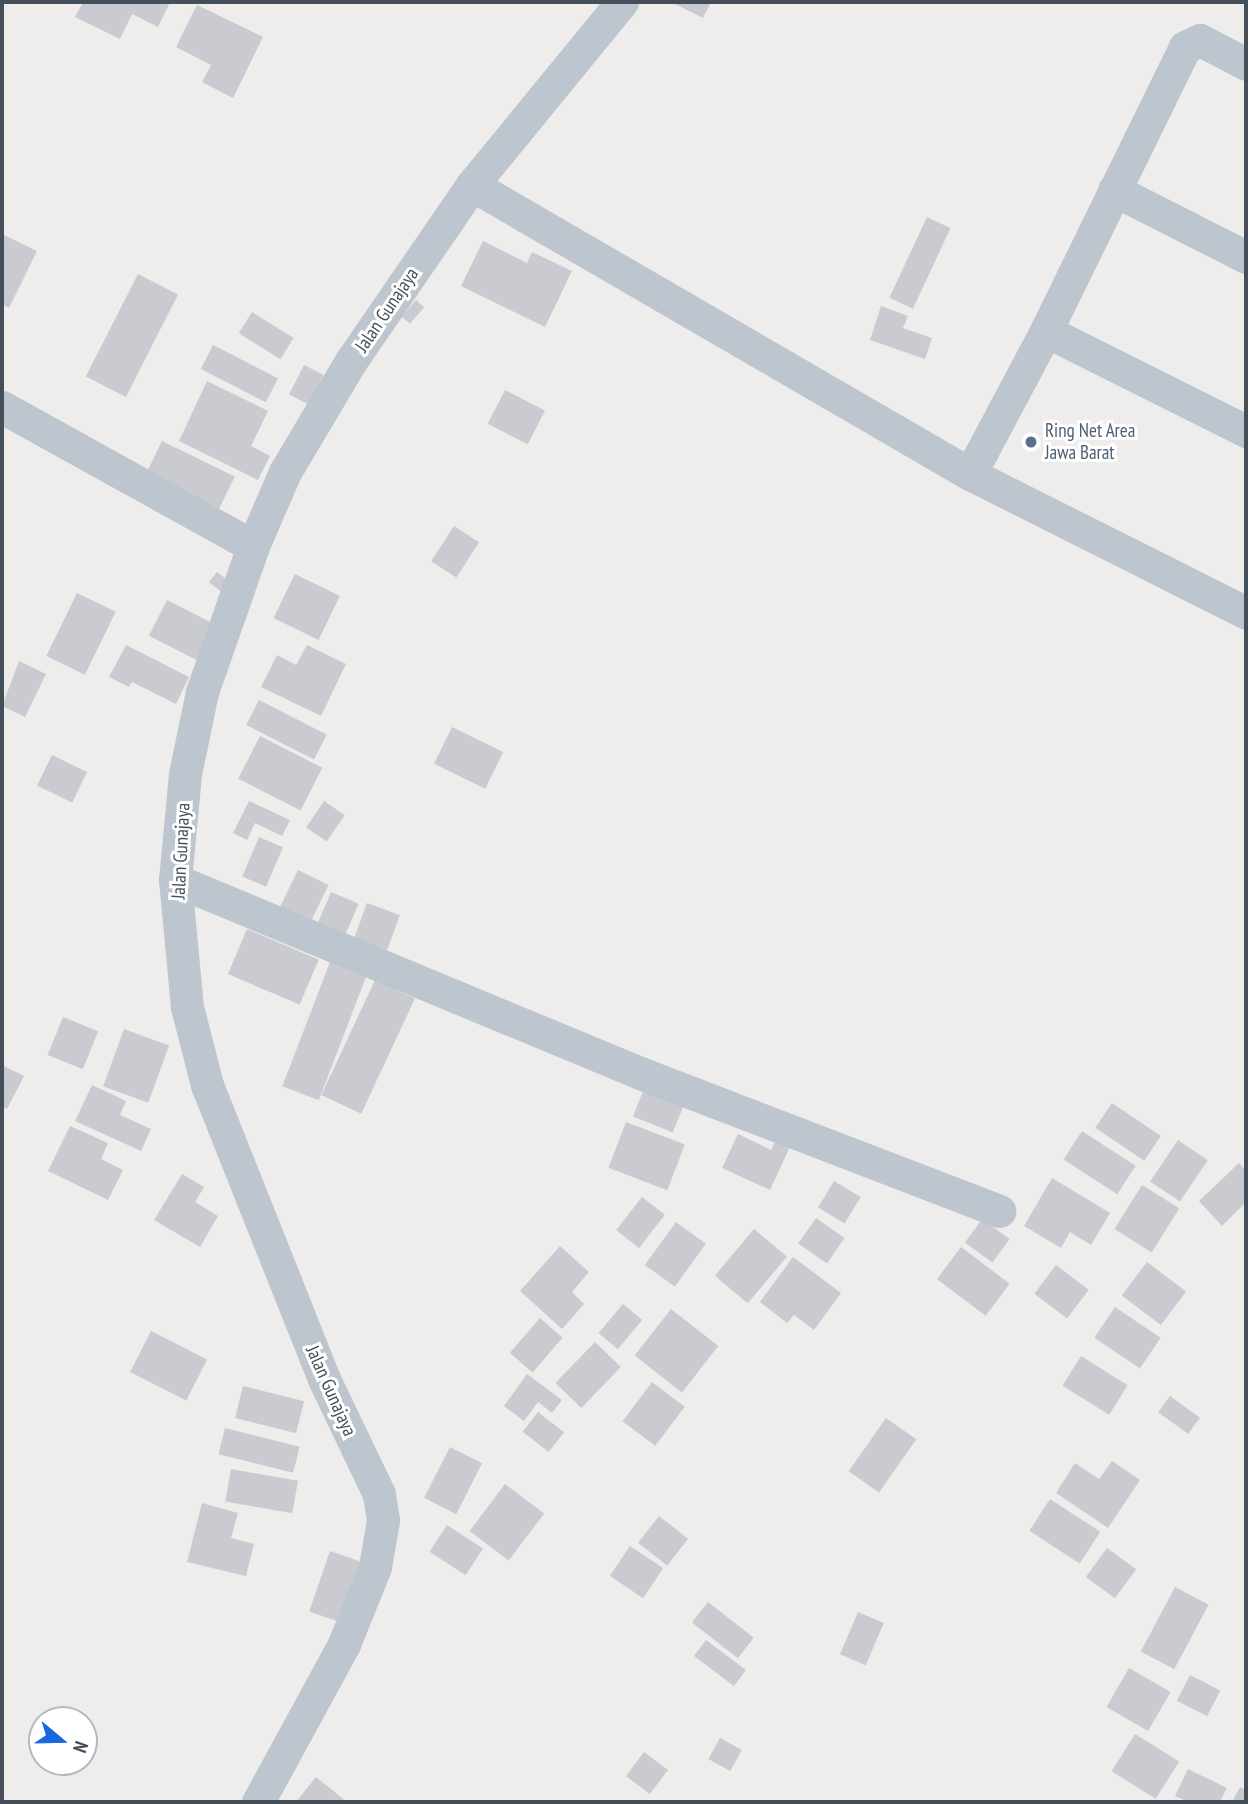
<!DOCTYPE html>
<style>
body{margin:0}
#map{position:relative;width:1248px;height:1804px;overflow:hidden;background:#efecec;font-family:"PT Sans Narrow",sans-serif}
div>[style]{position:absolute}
.building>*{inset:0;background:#c9cbd1;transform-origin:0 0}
.minor>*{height:33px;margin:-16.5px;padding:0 16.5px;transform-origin:16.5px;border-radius:16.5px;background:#bdc6cf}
.dots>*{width:19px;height:19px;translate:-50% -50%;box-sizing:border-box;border:4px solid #fff;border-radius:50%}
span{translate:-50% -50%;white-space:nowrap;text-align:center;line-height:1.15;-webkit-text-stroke:6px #fff;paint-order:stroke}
.street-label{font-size:19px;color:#454f5a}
.service-label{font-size:19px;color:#4e5e75}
.left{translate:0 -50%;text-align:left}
.frame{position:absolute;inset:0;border:4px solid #454f5a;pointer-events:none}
.north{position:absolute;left:28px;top:1706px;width:70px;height:70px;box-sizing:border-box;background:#fff;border:2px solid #b5b9bd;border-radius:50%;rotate:109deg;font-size:19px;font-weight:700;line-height:28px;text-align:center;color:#454f5a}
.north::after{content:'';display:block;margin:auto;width:24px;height:32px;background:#1a66dc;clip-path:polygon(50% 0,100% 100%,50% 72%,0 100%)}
</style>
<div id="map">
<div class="building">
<i style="clip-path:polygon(83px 2px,170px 2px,158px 27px,132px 14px,120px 39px,75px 17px)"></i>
<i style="clip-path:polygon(671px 2px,711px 2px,703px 18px)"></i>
<i style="clip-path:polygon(197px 5px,263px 37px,233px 98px,202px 82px,211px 65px,176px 47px)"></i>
<i style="left:927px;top:217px;width:26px;height:89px;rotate:25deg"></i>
<i style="clip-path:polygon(4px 235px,37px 251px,9px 308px,2px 304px)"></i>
<i style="clip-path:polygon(483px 241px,527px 263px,532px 252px,572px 271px,545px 327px,461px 286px)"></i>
<i style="left:138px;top:274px;width:45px;height:115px;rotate:27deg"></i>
<i style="left:416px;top:300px;width:11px;height:22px;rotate:41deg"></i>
<i style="clip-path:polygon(881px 306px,908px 316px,903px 328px,932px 338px,925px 359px,870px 340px)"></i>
<i style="left:252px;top:312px;width:49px;height:25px;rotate:32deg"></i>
<i style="left:213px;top:345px;width:73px;height:27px;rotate:27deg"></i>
<i style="left:304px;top:365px;width:22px;height:33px;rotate:27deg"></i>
<i style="clip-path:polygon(207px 381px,268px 411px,251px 446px,270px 456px,258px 480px,179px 441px)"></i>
<i style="left:505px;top:390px;width:45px;height:38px;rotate:27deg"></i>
<i style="left:162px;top:441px;width:81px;height:38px;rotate:26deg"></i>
<i style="left:454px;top:526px;width:30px;height:42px;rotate:33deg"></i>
<i style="left:217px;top:572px;width:16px;height:13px;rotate:38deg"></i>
<i style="left:295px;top:574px;width:50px;height:49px;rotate:26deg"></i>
<i style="left:77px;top:593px;width:43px;height:70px;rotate:26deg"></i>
<i style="left:167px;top:600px;width:54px;height:40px;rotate:27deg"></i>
<i style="clip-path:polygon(126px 645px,189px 677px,176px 704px,132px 682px,129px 687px,109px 677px)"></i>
<i style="clip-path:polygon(307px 645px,346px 664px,321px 716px,261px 687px,277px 655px,296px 665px)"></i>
<i style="clip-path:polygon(19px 661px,46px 674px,25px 717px,2px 706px)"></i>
<i style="left:259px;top:700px;width:76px;height:28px;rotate:27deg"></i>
<i style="left:452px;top:727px;width:57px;height:41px;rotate:26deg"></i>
<i style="left:260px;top:736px;width:70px;height:48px;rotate:27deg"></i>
<i style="left:52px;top:755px;width:39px;height:34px;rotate:26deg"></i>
<i style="clip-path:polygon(249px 801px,290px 820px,282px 836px,255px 823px,247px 840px,233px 833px)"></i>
<i style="left:324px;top:801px;width:25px;height:32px;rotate:34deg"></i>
<i style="left:259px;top:837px;width:26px;height:43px;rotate:23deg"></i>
<i style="left:298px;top:870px;width:34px;height:47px;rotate:26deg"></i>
<i style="left:331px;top:892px;width:30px;height:43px;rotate:23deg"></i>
<i style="left:367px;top:903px;width:35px;height:48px;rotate:20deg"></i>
<i style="left:247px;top:929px;width:78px;height:49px;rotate:23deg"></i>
<i style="left:330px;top:962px;width:39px;height:133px;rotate:21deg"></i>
<i style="left:375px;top:980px;width:44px;height:127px;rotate:25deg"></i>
<i style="left:63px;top:1017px;width:38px;height:41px;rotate:22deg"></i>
<i style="left:124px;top:1029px;width:48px;height:61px;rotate:20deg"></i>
<i style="clip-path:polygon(2px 1065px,24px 1076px,7px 1109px,2px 1107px)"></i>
<i style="left:646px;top:1084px;width:43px;height:35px;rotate:22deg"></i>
<i style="clip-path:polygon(92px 1085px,126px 1101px,120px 1115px,151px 1129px,141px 1151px,75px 1121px)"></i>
<i style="left:1112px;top:1103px;width:59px;height:30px;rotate:34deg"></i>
<i style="left:626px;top:1122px;width:63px;height:49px;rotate:21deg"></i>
<i style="clip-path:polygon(70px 1126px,108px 1143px,101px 1159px,123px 1170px,108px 1200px,48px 1171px)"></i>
<i style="left:1082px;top:1131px;width:64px;height:34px;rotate:33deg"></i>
<i style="clip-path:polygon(779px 1133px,793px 1140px,770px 1190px,722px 1168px,738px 1134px,771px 1150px)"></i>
<i style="left:1178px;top:1140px;width:36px;height:50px;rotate:34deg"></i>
<i style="clip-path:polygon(1239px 1163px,1246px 1171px,1246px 1202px,1222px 1226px,1199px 1201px)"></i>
<i style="clip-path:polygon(182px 1174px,204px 1187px,195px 1202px,218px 1216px,200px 1247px,154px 1220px)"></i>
<i style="clip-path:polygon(1052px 1178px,1110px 1213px,1091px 1245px,1070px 1232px,1061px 1248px,1024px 1226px)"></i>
<i style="left:834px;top:1181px;width:31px;height:31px;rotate:31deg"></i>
<i style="left:1142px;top:1185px;width:44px;height:52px;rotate:32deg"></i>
<i style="left:642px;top:1197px;width:29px;height:42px;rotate:38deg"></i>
<i style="left:816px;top:1218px;width:35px;height:31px;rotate:35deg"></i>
<i style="left:982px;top:1219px;width:34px;height:29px;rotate:36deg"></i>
<i style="left:676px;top:1222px;width:37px;height:53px;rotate:36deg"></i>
<i style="left:754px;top:1229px;width:43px;height:61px;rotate:40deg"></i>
<i style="clip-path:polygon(560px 1246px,589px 1272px,572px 1292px,584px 1304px,562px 1329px,520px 1291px)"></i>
<i style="left:961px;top:1247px;width:61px;height:40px;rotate:37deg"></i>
<i style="clip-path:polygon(793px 1257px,841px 1293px,814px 1330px,794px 1315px,787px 1323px,760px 1302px)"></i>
<i style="left:1147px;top:1262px;width:49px;height:42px;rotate:37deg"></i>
<i style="left:1056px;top:1265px;width:41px;height:36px;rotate:37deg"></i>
<i style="left:623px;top:1304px;width:25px;height:38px;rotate:40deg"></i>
<i style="left:1115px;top:1307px;width:55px;height:37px;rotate:34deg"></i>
<i style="left:671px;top:1309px;width:60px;height:59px;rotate:38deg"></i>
<i style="left:540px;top:1318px;width:30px;height:46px;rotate:41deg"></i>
<i style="left:151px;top:1331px;width:63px;height:46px;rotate:27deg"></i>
<i style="left:595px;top:1342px;width:36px;height:57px;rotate:44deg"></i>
<i style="left:1081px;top:1356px;width:55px;height:35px;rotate:32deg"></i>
<i style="clip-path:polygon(527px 1374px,562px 1400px,552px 1413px,538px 1402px,524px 1421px,504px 1406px)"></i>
<i style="left:652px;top:1382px;width:41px;height:49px;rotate:37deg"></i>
<i style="left:243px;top:1386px;width:63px;height:33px;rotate:14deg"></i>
<i style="left:1170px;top:1396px;width:37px;height:20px;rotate:36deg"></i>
<i style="left:538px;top:1412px;width:33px;height:25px;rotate:38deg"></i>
<i style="left:886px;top:1418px;width:37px;height:65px;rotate:35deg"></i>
<i style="left:225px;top:1428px;width:77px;height:27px;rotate:14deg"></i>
<i style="left:450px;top:1447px;width:36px;height:57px;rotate:27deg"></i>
<i style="clip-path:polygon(1112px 1461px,1140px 1480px,1108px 1528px,1056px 1493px,1075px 1463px,1099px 1479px)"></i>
<i style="left:231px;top:1469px;width:68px;height:33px;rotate:10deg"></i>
<i style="left:505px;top:1484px;width:49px;height:59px;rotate:37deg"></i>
<i style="left:1050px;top:1499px;width:60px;height:38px;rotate:33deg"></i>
<i style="clip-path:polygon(202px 1503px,238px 1513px,231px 1538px,254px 1544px,246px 1576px,187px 1562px)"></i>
<i style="left:659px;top:1516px;width:37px;height:34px;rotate:38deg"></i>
<i style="left:447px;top:1525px;width:43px;height:32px;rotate:33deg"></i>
<i style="left:630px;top:1546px;width:40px;height:36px;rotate:34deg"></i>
<i style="left:1107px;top:1548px;width:36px;height:36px;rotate:36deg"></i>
<i style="left:330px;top:1551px;width:36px;height:64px;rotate:19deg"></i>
<i style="left:1175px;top:1587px;width:38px;height:73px;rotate:28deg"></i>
<i style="left:708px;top:1602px;width:58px;height:26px;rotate:38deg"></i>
<i style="left:858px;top:1612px;width:28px;height:46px;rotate:23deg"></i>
<i style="left:706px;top:1640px;width:50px;height:20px;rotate:37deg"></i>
<i style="left:1129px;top:1668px;width:48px;height:45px;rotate:30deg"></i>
<i style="left:1190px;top:1675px;width:34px;height:29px;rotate:27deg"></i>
<i style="left:1135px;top:1734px;width:52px;height:44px;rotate:32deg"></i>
<i style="left:720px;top:1738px;width:25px;height:24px;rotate:29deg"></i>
<i style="left:644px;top:1752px;width:30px;height:30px;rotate:37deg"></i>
<i style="clip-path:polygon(1188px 1769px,1227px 1788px,1220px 1802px,1188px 1802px,1175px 1796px)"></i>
<i style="clip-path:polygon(316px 1777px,347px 1802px,296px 1802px)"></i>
<i style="clip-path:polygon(1240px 1787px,1246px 1790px,1246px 1802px,1232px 1802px)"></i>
</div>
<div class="minor">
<i style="left:1246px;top:64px;width:52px;rotate:-152.4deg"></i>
<i style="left:1200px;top:40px;width:17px;rotate:155deg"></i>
<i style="left:1185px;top:47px;width:316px;rotate:116.1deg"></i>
<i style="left:1046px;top:331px;width:224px;rotate:26.6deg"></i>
<i style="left:472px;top:185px;width:576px;rotate:30.13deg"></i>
<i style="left:970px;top:474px;width:309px;rotate:26.7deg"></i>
<i style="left:1114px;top:190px;width:148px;rotate:26.9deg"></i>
<i style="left:2px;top:407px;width:287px;rotate:29deg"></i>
<i style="left:970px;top:474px;width:162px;rotate:-62deg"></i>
<i style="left:175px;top:880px;width:503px;rotate:22.54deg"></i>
<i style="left:640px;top:1073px;width:385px;rotate:21deg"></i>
<i style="left:258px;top:1802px;width:180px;rotate:-61.4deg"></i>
<i style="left:344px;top:1644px;width:83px;rotate:-68.1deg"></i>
<i style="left:375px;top:1567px;width:48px;rotate:-80.3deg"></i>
<i style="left:383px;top:1520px;width:26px;rotate:-99deg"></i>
<i style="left:379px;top:1494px;width:127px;rotate:-115.6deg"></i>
<i style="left:324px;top:1379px;width:316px;rotate:-111.7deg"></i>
<i style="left:207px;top:1085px;width:81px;rotate:-104.4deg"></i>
<i style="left:187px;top:1007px;width:128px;rotate:-95.4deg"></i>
<i style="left:175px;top:880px;width:106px;rotate:-84.6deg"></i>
<i style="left:185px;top:774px;width:84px;rotate:-78.3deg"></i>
<i style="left:202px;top:692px;width:155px;rotate:-70.7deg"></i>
<i style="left:253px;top:546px;width:81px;rotate:-66.6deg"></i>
<i style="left:285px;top:472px;width:129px;rotate:-59.3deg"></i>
<i style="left:351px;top:361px;width:214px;rotate:-55.5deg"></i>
<i style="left:472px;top:185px;width:237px;rotate:-50.7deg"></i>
</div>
<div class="dots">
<i style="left:1031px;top:442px;background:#5c6f8a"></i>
</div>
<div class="street-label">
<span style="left:387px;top:310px;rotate:-56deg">Jalan Gunajaya</span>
<span style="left:181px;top:851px;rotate:-87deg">Jalan Gunajaya</span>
<span style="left:331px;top:1391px;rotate:66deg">Jalan Gunajaya</span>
</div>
<div class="service-label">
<span class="left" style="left:1045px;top:442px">Ring Net Area<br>Jawa Barat</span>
</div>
<div class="frame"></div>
<div class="north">N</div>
</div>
